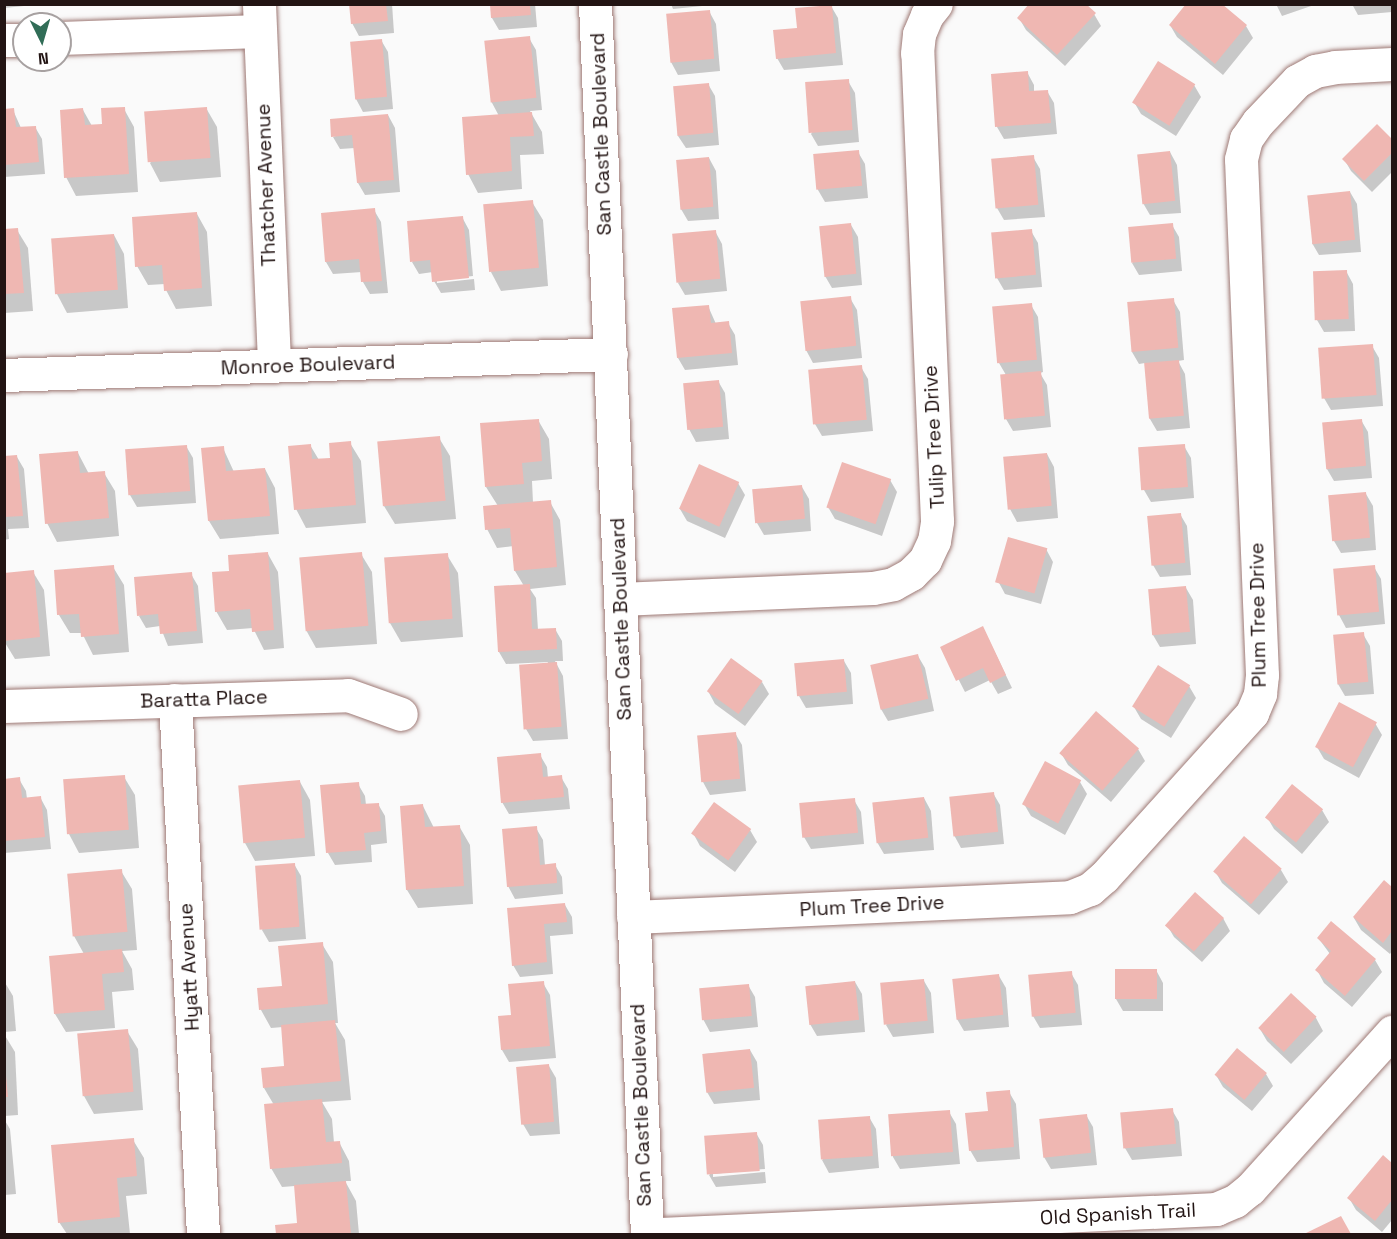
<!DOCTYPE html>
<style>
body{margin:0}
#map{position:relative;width:1397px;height:1239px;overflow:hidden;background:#fafafa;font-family:"Space Grotesk",sans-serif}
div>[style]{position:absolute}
.shadow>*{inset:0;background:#0003}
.building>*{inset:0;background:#efb7b2;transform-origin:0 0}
.roads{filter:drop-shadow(0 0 2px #9e7975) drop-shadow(0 0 2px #9e7975)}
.minor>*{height:33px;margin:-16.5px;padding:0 16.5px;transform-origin:16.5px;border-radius:16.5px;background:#fff}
span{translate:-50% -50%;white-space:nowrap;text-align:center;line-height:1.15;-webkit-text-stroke:4.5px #fff;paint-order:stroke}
.street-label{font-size:20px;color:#221413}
.frame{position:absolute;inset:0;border:6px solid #221413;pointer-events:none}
.north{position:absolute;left:12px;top:12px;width:60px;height:60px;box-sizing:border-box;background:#fff;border:2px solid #a7a1a1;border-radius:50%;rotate:175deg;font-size:16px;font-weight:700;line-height:24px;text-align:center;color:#221413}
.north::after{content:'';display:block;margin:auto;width:21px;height:27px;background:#316d57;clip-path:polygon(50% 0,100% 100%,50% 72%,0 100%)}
</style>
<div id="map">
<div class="shadow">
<i style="clip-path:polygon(4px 4px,44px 4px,4px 8px)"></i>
<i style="clip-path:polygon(351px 4px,392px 4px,394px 33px,359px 36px,352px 23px)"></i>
<i style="clip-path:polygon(491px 4px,535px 4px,537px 27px,499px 30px,492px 18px)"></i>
<i style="clip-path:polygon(671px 4px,711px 4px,712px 5px,673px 9px)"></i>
<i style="clip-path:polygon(1220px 4px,1246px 26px,1253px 38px,1223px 75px,1177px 37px,1170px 25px)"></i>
<i style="clip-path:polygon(1276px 4px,1317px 4px,1282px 16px)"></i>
<i style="clip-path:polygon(1352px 4px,1392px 4px,1392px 12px,1358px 15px)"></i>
<i style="clip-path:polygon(831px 6px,838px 18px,843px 65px,784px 70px,777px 58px,799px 29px)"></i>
<i style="clip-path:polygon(709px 11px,716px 24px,720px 71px,678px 75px,671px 62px)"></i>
<i style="clip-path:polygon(1094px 14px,1101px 26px,1065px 66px,1026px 30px,1019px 18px)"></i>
<i style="clip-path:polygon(529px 38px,536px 50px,542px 110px,530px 111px,542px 132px,544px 154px,520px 155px,522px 189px,478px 193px,468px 174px,499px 116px,491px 101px)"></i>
<i style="clip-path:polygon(381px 40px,388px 52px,393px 109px,363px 112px,356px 99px)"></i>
<i style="clip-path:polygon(1027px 72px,1034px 85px,1034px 92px,1047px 91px,1054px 103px,1057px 134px,1004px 139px,997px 127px,992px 76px)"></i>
<i style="clip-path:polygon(848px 81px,855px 93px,859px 142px,818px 146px,811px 134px)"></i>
<i style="clip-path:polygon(708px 84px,715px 96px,719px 145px,686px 148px,678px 136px)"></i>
<i style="clip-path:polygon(1194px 85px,1201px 97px,1176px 136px,1141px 114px,1134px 102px)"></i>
<i style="clip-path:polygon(206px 108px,217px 127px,221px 177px,160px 182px,150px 163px)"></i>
<i style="clip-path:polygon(124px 109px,134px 127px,138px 192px,76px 196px,66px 177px,83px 110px,92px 126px,104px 126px)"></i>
<i style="clip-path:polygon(13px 110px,21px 128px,35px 127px,42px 139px,45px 174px,4px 177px,4px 111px)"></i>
<i style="clip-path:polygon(388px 115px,395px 128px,400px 192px,365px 195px,358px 183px,355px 148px,340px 149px,333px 137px)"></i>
<i style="clip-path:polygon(1377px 126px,1392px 141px,1392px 172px,1372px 192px,1351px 171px,1344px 159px)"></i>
<i style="clip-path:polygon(858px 152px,865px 164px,868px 198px,825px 202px,818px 190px,815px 155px)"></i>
<i style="clip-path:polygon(1170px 152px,1177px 165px,1181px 213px,1150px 215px,1143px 203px,1138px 155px)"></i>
<i style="clip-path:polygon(1033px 157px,1040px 169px,1045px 217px,1004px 220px,997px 208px)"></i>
<i style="clip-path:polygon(709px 158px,716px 171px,719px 219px,688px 221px,681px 209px,678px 161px)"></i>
<i style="clip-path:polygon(1350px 192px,1357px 204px,1361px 252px,1319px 255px,1312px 243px)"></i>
<i style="clip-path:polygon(532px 202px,543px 220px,548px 286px,501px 291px,491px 272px)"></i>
<i style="clip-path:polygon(374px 210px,381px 222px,388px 293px,370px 294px,363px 282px,362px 272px,333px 274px,326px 262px,322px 215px)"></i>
<i style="clip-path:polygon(197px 214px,207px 232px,212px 306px,176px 309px,166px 290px,165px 284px,148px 285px,137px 266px)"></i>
<i style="clip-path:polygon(462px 217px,469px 230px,473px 276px,437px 280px,437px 283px,474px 279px,475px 290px,441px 293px,434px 281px,433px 272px,419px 274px,412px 262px)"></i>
<i style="clip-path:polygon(851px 225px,858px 237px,862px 285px,832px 288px,825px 276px)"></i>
<i style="clip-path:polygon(1172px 225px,1179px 237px,1182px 271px,1139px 275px,1132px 263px)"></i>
<i style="clip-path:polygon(17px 230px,28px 248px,33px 311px,4px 313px,4px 231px)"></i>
<i style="clip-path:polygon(715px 231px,722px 244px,727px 291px,685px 295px,678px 283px)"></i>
<i style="clip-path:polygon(1031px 231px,1038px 243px,1042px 287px,1004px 290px,997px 278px)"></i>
<i style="clip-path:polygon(114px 235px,124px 254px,128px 308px,67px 313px,57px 294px)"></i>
<i style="clip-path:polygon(1346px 271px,1353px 284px,1355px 331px,1324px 332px,1317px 320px,1315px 273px)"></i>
<i style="clip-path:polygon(850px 298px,857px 310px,862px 358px,813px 363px,806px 350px)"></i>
<i style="clip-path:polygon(1173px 300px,1180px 312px,1184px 360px,1178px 361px,1185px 374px,1190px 428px,1157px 431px,1150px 419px,1145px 363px,1139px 364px,1132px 352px)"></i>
<i style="clip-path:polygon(1031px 305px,1038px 317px,1043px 372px,1040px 373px,1047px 385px,1051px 427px,1013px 431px,1006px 419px,1006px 375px,999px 363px)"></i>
<i style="clip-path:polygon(708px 306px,716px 324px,728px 323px,735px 335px,738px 365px,685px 370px,678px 358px)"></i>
<i style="clip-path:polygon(1372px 346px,1379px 358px,1383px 406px,1331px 410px,1324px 398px,1320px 350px)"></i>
<i style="clip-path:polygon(861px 367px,868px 379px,873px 431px,822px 436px,815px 424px)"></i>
<i style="clip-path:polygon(718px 381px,725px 393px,729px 439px,696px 442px,689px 429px)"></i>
<i style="clip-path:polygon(538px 420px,549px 439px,552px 479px,532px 481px,533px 503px,550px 502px,560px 520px,566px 585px,530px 589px,536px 598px,538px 630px,555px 629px,562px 641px,563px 661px,555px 661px,563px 676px,568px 739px,533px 741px,526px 729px,548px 662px,506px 664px,499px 652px,524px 586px,515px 571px,513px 546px,497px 548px,487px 529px,498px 506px,486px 487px)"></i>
<i style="clip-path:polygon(1361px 420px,1368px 432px,1372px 478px,1334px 481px,1327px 469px)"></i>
<i style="clip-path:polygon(439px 438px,450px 456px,456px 519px,395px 524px,384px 506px)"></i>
<i style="clip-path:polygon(350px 443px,361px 461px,366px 523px,306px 528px,296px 509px,310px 445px,319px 460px,332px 459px)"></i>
<i style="clip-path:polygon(186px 446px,193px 458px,196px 503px,137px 507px,130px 495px)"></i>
<i style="clip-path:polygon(1184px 446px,1191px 458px,1194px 498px,1151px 502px,1144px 490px)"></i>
<i style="clip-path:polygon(223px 448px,234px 472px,265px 469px,275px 488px,279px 534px,220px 539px,209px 521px,203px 449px)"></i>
<i style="clip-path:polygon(78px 453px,89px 474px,104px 473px,115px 491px,119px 536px,57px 542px,47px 523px)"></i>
<i style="clip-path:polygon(1047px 454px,1054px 467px,1058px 518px,1017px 522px,1010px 509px)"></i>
<i style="clip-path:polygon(17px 457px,24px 469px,29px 528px,8px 529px,9px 539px,4px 540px,4px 458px)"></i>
<i style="clip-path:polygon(890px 480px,897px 492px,882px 536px,835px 519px,828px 507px)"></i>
<i style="clip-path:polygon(738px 483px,745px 495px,725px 538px,687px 521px,680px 509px)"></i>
<i style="clip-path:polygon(802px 487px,809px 499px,811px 531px,764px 535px,757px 523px)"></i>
<i style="clip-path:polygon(1366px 494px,1373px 506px,1376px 550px,1341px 553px,1334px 541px,1330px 497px)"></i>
<i style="clip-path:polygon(1180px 514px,1187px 526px,1191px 575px,1160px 577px,1153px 565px)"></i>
<i style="clip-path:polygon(1046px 549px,1053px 562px,1041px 604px,1005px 594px,998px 581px)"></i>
<i style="clip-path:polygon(268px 554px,278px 572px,284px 648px,264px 650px,253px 628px,227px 630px,216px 611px)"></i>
<i style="clip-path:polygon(361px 554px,372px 572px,377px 644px,316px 648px,306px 630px,301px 558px)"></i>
<i style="clip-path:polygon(447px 555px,458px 573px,463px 637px,401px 642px,390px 623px)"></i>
<i style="clip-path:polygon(113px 567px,124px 585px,129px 652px,93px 655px,82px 633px,70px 633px,59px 615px,56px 572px)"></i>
<i style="clip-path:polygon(1374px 567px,1381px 579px,1385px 624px,1346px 628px,1339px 615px)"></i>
<i style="clip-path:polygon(33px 572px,44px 590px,50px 656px,15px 659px,4px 641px)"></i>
<i style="clip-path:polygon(191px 574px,198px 586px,203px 643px,168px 646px,160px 626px,146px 628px,139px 616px)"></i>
<i style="clip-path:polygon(1186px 588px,1193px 600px,1196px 644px,1160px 647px,1153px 635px)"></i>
<i style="clip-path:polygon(1363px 634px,1370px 646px,1374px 694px,1345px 696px,1338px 684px)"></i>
<i style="clip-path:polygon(989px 640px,1012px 688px,998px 694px,990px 680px,965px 692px,942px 647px)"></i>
<i style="clip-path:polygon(918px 656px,925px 668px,934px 711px,888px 721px,881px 709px)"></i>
<i style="clip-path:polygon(844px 661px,851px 673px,853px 704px,806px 708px,799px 696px)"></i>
<i style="clip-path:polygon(762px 682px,769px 694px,745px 726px,715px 704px,708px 691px)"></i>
<i style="clip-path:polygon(1189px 686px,1196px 698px,1171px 738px,1141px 719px,1134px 707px)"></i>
<i style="clip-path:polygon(1096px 713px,1138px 749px,1145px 761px,1111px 802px,1068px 765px,1061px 753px)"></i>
<i style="clip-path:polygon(1375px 723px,1382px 735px,1359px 778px,1324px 759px,1317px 747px)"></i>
<i style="clip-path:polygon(735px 733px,742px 745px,746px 791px,710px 795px,703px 782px)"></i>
<i style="clip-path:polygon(540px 755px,547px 767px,548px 778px,561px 777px,568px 789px,570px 809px,509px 814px,502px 802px)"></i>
<i style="clip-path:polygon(124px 777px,135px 795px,139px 848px,79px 853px,69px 834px)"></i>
<i style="clip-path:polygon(19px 779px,26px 791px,27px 799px,40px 797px,47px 810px,51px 849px,4px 853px,4px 780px)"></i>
<i style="clip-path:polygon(300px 782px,310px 800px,315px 856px,255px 861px,245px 843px,240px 787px)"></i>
<i style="clip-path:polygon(1080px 782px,1087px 794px,1065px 835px,1031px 816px,1024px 804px)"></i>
<i style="clip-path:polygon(358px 784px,365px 796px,366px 805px,378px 804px,385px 816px,387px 843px,371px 845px,372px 862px,335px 865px,328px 853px)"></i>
<i style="clip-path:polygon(993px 793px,1000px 805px,1004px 844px,961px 848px,954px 835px)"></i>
<i style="clip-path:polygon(924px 798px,931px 811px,934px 850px,884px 854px,877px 842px)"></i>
<i style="clip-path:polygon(854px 800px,861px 812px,864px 844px,811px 849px,804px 837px,801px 805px)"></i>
<i style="clip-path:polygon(423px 806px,434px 828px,459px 826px,470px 845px,473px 904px,418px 908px,407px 890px)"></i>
<i style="clip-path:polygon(1322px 810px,1329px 822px,1302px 854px,1274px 829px,1267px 817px)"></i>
<i style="clip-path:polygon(536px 828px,543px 840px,545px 866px,555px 865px,562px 877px,563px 894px,515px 899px,508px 886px)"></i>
<i style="clip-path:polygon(750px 830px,757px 842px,735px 872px,700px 846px,693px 833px)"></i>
<i style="clip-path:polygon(294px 864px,301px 876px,306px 939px,269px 942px,262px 930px)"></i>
<i style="clip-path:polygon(1281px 870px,1288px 882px,1259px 915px,1222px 883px,1215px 871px)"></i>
<i style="clip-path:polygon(121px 871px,132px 889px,137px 950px,122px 951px,132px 969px,134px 990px,112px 992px,115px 1028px,66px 1032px,55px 1014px,84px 954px,74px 936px)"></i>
<i style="clip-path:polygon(1384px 882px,1392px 889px,1392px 951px,1390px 954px,1361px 930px,1354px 918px)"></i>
<i style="clip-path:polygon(565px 905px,572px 917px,573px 934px,550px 936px,553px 974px,520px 977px,513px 965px,508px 910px)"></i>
<i style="clip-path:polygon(1223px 918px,1230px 931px,1202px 962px,1174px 937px,1167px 925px)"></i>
<i style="clip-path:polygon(1319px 939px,1375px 960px,1382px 972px,1352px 1007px,1324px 983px,1317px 970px,1330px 954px)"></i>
<i style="clip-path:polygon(322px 944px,333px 962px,338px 1023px,335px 1023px,345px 1040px,351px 1100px,322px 1102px,332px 1119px,334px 1143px,339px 1142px,349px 1161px,351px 1181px,345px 1181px,356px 1201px,359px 1234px,277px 1234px,276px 1227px,299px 1225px,295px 1186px,282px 1187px,271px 1168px,274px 1105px,264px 1088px,286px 1067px,283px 1027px,271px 1028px,261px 1010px,259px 989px,283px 987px)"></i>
<i style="clip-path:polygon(1156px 970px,1163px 983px,1163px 1011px,1123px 1011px,1116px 999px)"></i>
<i style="clip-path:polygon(1071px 973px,1078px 985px,1082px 1025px,1040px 1028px,1033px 1016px)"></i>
<i style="clip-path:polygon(999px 976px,1006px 988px,1009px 1027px,964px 1031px,957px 1019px)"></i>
<i style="clip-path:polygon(4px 981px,13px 996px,16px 1031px,4px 1032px)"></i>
<i style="clip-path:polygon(924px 981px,931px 993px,934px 1033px,893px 1037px,886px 1025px)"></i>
<i style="clip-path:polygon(855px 982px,862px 994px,865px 1032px,817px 1036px,810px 1024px,807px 986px)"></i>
<i style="clip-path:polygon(543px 983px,550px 995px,556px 1058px,509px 1062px,502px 1050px,512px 1017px)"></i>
<i style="clip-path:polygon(748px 985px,755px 997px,758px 1027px,710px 1032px,703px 1019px)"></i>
<i style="clip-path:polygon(1291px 995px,1316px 1018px,1323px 1031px,1291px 1064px,1267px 1041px,1260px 1029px)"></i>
<i style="clip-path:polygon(127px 1031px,138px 1049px,143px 1110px,94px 1114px,84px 1096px,78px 1035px)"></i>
<i style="clip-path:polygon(4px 1034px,15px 1052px,18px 1115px,4px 1116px)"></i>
<i style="clip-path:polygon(750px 1050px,757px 1062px,760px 1100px,714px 1104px,707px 1092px,704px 1054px)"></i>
<i style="clip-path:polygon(549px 1066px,556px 1078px,560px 1134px,530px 1136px,523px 1124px)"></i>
<i style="clip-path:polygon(1266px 1074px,1273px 1086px,1252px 1111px,1223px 1087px,1216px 1075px)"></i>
<i style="clip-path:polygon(1009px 1092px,1016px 1104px,1020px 1159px,977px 1162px,970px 1150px,989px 1112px)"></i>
<i style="clip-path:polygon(1172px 1110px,1179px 1122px,1182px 1156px,1132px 1160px,1125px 1148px)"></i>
<i style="clip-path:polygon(949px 1112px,956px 1124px,960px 1164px,900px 1169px,893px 1157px,889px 1117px)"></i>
<i style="clip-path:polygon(1086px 1115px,1093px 1127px,1097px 1165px,1051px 1169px,1044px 1157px)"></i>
<i style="clip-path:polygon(869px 1117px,876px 1129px,879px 1168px,829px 1173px,822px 1160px)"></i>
<i style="clip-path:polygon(4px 1119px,10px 1129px,16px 1194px,4px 1195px)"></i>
<i style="clip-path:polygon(756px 1133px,763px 1145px,765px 1169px,713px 1174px,713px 1177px,765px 1172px,766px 1183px,716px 1187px,709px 1175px)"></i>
<i style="clip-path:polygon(133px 1140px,144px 1158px,147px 1194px,126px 1196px,130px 1234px,67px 1234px,59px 1222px)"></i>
<i style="clip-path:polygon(1384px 1157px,1392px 1165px,1392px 1220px,1382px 1232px,1356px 1210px,1349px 1198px)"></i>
<i style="clip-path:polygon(1340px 1218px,1350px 1234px,1307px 1234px)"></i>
</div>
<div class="building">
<i style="clip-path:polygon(349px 4px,386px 4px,388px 21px,351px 24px)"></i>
<i style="clip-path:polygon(1029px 4px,1086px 4px,1096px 13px,1057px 55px,1017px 18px)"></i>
<i style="clip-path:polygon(1186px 4px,1222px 4px,1247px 25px,1215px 64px,1169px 25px)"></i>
<i style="clip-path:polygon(490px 5px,530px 5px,531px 15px,491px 18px)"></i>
<i style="clip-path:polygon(832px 5px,836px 53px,776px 59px,773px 30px,797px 28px,795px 8px)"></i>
<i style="left:710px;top:10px;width:49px;height:44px;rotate:85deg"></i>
<i style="left:530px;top:36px;width:62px;height:46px;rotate:84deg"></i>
<i style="left:382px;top:39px;width:58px;height:32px;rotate:85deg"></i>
<i style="left:1158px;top:61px;width:44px;height:49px;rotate:32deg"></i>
<i style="clip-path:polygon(1028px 71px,1029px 91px,1048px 90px,1051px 123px,995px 127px,991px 74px)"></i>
<i style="left:849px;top:79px;width:51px;height:44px;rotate:86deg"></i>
<i style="left:709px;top:83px;width:50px;height:36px;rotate:85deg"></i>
<i style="clip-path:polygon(125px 107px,129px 174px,64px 178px,60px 110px,83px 108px,85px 125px,102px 124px,101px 108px)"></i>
<i style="left:207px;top:107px;width:51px;height:63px;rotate:86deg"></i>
<i style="clip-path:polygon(14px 108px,16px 127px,36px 126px,39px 162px,4px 165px,4px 109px)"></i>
<i style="clip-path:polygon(532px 112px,534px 136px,510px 137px,512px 171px,466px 175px,462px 117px)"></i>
<i style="clip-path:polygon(388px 114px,394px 180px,357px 183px,352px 135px,331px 137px,330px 119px)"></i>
<i style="clip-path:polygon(1377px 124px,1392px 139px,1392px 153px,1364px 181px,1342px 159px)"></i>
<i style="left:859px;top:150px;width:36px;height:46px;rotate:85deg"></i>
<i style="left:1170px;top:151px;width:50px;height:33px;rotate:84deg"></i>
<i style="left:1034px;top:155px;width:50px;height:43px;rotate:85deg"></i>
<i style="left:709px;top:157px;width:50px;height:33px;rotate:85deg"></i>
<i style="left:1350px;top:191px;width:49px;height:43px;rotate:84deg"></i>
<i style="left:533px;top:200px;width:68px;height:50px;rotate:85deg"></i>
<i style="clip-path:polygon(375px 208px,382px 281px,361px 282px,359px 259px,325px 262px,321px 213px)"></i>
<i style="clip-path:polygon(197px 212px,202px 288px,164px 291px,162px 265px,135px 267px,132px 217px)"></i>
<i style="clip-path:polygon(463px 216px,469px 278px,432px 282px,430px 260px,410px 262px,407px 221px)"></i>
<i style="left:851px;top:223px;width:51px;height:32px;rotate:84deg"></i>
<i style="left:1173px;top:223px;width:36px;height:45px;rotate:85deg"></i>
<i style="clip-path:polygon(18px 228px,24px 293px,4px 294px,4px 229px)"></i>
<i style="left:1032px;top:229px;width:46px;height:41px;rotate:85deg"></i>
<i style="left:716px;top:230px;width:49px;height:44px;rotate:85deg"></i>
<i style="left:114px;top:234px;width:56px;height:63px;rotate:86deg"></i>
<i style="left:1347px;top:270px;width:49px;height:34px;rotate:88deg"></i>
<i style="left:851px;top:296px;width:50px;height:51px;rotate:84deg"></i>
<i style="left:1174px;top:298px;width:50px;height:47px;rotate:85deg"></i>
<i style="left:1032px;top:303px;width:57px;height:40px;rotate:85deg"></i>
<i style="clip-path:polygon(709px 305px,711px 323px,729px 321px,732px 353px,677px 358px,672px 308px)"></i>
<i style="left:1373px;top:344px;width:51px;height:55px;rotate:86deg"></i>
<i style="left:1179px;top:360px;width:56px;height:35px;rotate:85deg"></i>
<i style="left:862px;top:365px;width:55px;height:54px;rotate:85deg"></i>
<i style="left:1041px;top:371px;width:45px;height:41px;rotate:85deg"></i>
<i style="left:719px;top:380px;width:47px;height:36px;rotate:85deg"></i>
<i style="clip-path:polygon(539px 419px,542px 461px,522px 463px,524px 484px,485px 487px,480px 423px)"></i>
<i style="left:1362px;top:419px;width:47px;height:40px;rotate:85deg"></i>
<i style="left:440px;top:436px;width:65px;height:63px;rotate:85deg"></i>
<i style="clip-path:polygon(351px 441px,356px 505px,294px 510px,288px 446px,311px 444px,312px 459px,330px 458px,329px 443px)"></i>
<i style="left:1185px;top:444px;width:43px;height:47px;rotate:86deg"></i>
<i style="left:187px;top:445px;width:46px;height:62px;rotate:86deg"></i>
<i style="clip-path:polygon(224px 446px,226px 471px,265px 468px,270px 516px,208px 521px,201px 448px)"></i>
<i style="clip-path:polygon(78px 451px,80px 473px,105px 471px,109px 518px,45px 524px,39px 454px)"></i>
<i style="left:1047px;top:453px;width:53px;height:44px;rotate:85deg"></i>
<i style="clip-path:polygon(17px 455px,23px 516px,4px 517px,4px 456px)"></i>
<i style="left:842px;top:462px;width:52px;height:48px;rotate:19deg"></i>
<i style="left:699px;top:464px;width:44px;height:49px;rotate:24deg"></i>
<i style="left:802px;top:485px;width:34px;height:50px;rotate:85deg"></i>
<i style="left:1366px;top:492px;width:46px;height:38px;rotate:85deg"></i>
<i style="clip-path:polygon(551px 500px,557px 567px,514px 571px,510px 528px,485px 530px,483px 506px)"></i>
<i style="left:1181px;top:513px;width:50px;height:34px;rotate:85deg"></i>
<i style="left:1008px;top:537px;width:41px;height:47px;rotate:16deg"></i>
<i style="clip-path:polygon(268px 552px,274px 630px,252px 632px,250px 609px,215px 612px,212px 572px,229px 571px,228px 555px)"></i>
<i style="left:362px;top:552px;width:74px;height:63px;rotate:85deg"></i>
<i style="left:448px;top:553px;width:66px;height:64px;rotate:86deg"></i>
<i style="clip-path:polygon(114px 565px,119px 634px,81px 637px,79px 614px,57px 615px,54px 570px)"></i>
<i style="left:1375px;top:565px;width:47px;height:42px;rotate:85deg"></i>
<i style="clip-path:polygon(34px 570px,40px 637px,4px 641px,4px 573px)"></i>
<i style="clip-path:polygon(192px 572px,197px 631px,160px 634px,158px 614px,137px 616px,134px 577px)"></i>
<i style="clip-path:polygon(530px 584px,532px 629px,556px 628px,557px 649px,498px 652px,494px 586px)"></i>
<i style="left:1186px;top:586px;width:46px;height:38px;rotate:85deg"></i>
<i style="clip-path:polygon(983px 626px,1006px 675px,990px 683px,983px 668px,956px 681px,940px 647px)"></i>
<i style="left:1364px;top:632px;width:50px;height:31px;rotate:85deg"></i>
<i style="left:918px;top:654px;width:46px;height:49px;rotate:77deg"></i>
<i style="left:731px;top:658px;width:39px;height:41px;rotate:36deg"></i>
<i style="left:844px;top:659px;width:33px;height:50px;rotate:85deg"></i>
<i style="left:557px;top:662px;width:65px;height:38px;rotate:86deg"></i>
<i style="left:1158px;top:665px;width:38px;height:49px;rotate:32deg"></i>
<i style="left:1339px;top:702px;width:43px;height:51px;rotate:28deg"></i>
<i style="left:1096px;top:711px;width:57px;height:56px;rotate:41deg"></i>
<i style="left:736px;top:732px;width:47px;height:39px;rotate:85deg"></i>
<i style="clip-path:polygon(541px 753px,543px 777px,562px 775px,564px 797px,501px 803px,497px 757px)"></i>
<i style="left:1045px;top:761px;width:41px;height:49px;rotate:28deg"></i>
<i style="left:125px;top:775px;width:55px;height:62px;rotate:86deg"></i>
<i style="clip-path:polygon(20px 777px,22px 798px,41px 796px,45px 837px,4px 841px,4px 779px)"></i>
<i style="left:300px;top:780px;width:58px;height:62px;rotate:85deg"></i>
<i style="clip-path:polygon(359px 782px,361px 804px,379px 803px,381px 831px,364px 833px,366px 850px,326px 853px,320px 785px)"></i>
<i style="left:1292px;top:784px;width:40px;height:43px;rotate:39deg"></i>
<i style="left:994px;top:792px;width:40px;height:45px;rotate:84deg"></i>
<i style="left:924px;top:797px;width:41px;height:52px;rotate:84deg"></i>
<i style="left:855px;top:798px;width:35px;height:56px;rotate:85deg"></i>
<i style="left:714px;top:802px;width:46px;height:39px;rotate:36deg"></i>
<i style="clip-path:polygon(423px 804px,425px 827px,460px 825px,464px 886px,406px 890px,400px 806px)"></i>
<i style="clip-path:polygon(537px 826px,540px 865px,556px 863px,557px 883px,507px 887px,502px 829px)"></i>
<i style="left:1244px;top:836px;width:50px;height:47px;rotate:41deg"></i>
<i style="left:295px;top:863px;width:64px;height:40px;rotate:86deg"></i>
<i style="left:122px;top:869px;width:63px;height:55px;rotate:85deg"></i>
<i style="clip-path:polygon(1384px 880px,1392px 887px,1392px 931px,1383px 943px,1353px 917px)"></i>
<i style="left:1195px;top:892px;width:39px;height:45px;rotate:42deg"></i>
<i style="clip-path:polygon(565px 903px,567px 922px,544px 924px,547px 962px,512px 966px,507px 908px)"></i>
<i style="clip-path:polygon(1331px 921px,1376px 959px,1345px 996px,1315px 970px,1331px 951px,1317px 938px)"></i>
<i style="clip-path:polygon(323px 942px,328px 1004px,259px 1010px,257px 988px,282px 986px,278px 946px)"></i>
<i style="clip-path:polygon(122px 949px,124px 972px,102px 974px,105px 1010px,54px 1014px,49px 956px)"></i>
<i style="left:1115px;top:969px;width:42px;height:30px"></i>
<i style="left:1072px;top:971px;width:42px;height:44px;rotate:85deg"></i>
<i style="left:999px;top:974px;width:41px;height:47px;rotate:84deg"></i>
<i style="left:924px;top:979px;width:42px;height:44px;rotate:85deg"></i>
<i style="clip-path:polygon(544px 981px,550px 1046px,501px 1050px,498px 1016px,511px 1015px,508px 984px)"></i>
<i style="left:855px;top:981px;width:39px;height:50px;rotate:84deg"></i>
<i style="left:749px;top:984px;width:32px;height:50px;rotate:85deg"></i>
<i style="left:1291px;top:993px;width:35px;height:48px;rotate:43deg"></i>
<i style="clip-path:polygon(335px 1020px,341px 1081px,263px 1088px,261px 1068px,284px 1066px,281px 1025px)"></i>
<i style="left:128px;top:1029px;width:63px;height:51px;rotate:85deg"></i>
<i style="left:1237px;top:1048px;width:39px;height:35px;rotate:40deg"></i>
<i style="left:750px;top:1049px;width:39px;height:48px;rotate:84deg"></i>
<i style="clip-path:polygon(4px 1055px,8px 1097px,4px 1097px)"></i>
<i style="left:549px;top:1064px;width:58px;height:33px;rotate:85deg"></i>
<i style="clip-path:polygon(1010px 1090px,1014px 1147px,969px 1151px,965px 1113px,988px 1111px,986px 1092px)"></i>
<i style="clip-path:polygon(322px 1099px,326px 1142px,340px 1141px,342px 1163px,270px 1169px,264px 1104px)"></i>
<i style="left:1173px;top:1108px;width:36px;height:53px;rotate:85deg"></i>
<i style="left:950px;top:1110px;width:42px;height:62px;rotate:86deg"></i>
<i style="left:1087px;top:1114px;width:39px;height:48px;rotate:84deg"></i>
<i style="left:870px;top:1116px;width:40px;height:52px;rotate:86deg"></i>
<i style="left:757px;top:1132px;width:39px;height:53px;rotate:86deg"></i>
<i style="clip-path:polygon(134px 1138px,137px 1176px,117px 1178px,120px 1217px,58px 1223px,51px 1145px)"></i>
<i style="clip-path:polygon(1383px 1155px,1392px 1163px,1392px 1200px,1375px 1221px,1347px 1198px)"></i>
<i style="clip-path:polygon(346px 1181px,351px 1234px,276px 1234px,275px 1225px,297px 1223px,294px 1185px)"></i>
<i style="clip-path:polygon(1341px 1216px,1351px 1234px,1304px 1234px)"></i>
</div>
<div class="roads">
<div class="minor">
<i style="left:259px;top:4px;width:362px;rotate:87.6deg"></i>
<i style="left:595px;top:4px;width:1231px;rotate:87.58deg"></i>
<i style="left:60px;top:38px;width:199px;rotate:-2deg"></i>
<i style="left:4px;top:40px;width:20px"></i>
<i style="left:4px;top:375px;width:607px;rotate:-1.98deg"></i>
<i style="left:620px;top:599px;width:253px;rotate:-2.5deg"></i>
<i style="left:873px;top:588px;width:20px;rotate:-11deg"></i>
<i style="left:893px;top:584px;width:21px;rotate:-29deg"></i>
<i style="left:911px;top:574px;width:20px;rotate:-45deg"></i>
<i style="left:925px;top:560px;width:21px;rotate:-65deg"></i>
<i style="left:934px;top:541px;width:20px;rotate:-81deg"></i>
<i style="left:937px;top:521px;width:468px;rotate:-92.4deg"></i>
<i style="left:917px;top:53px;width:19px;rotate:-84deg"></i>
<i style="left:919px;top:34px;width:21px;rotate:-67deg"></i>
<i style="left:927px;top:15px;width:14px;rotate:-51deg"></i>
<i style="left:175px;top:700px;width:535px;rotate:87deg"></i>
<i style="left:4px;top:706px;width:344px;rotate:-1.8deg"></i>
<i style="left:348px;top:695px;width:56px;rotate:19.7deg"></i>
<i style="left:633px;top:917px;width:437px;rotate:-2.6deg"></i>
<i style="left:1070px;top:897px;width:22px;rotate:-22deg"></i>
<i style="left:1090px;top:889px;width:18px;rotate:-41deg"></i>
<i style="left:1104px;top:877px;width:221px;rotate:-47.9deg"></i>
<i style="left:1252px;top:713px;width:21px;rotate:-67deg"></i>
<i style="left:1260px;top:694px;width:19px;rotate:-84deg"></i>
<i style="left:1262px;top:675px;width:516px;rotate:-92.33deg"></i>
<i style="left:1241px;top:159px;width:21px;rotate:-76deg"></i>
<i style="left:1246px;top:139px;width:21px;rotate:-55deg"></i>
<i style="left:1258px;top:122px;width:57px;rotate:-46.4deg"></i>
<i style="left:1297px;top:81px;width:21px;rotate:-29deg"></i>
<i style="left:1315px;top:71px;width:20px;rotate:-11deg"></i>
<i style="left:1335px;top:67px;width:57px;rotate:-3deg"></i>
<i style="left:660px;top:1234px;width:557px;rotate:-2.57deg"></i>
<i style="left:1216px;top:1209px;width:21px;rotate:-23deg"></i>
<i style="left:1235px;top:1201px;width:19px;rotate:-39deg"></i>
<i style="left:1250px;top:1189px;width:212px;rotate:-47.9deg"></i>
</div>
</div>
<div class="street-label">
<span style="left:601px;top:134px;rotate:-92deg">San Castle Boulevard</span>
<span style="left:266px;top:185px;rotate:-92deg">Thatcher Avenue</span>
<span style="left:308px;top:365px;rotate:-2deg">Monroe Boulevard</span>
<span style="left:934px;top:437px;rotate:-93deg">Tulip Tree Drive</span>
<span style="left:1258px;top:615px;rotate:-91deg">Plum Tree Drive</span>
<span style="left:621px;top:619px;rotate:-92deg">San Castle Boulevard</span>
<span style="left:204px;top:699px;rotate:-2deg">Baratta Place</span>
<span style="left:872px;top:906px;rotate:-3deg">Plum Tree Drive</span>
<span style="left:189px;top:967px;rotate:-93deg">Hyatt Avenue</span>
<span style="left:641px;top:1105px;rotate:-92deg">San Castle Boulevard</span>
<span style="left:1118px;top:1214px;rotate:-3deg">Old Spanish Trail</span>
</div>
<div class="frame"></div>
<div class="north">N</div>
</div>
